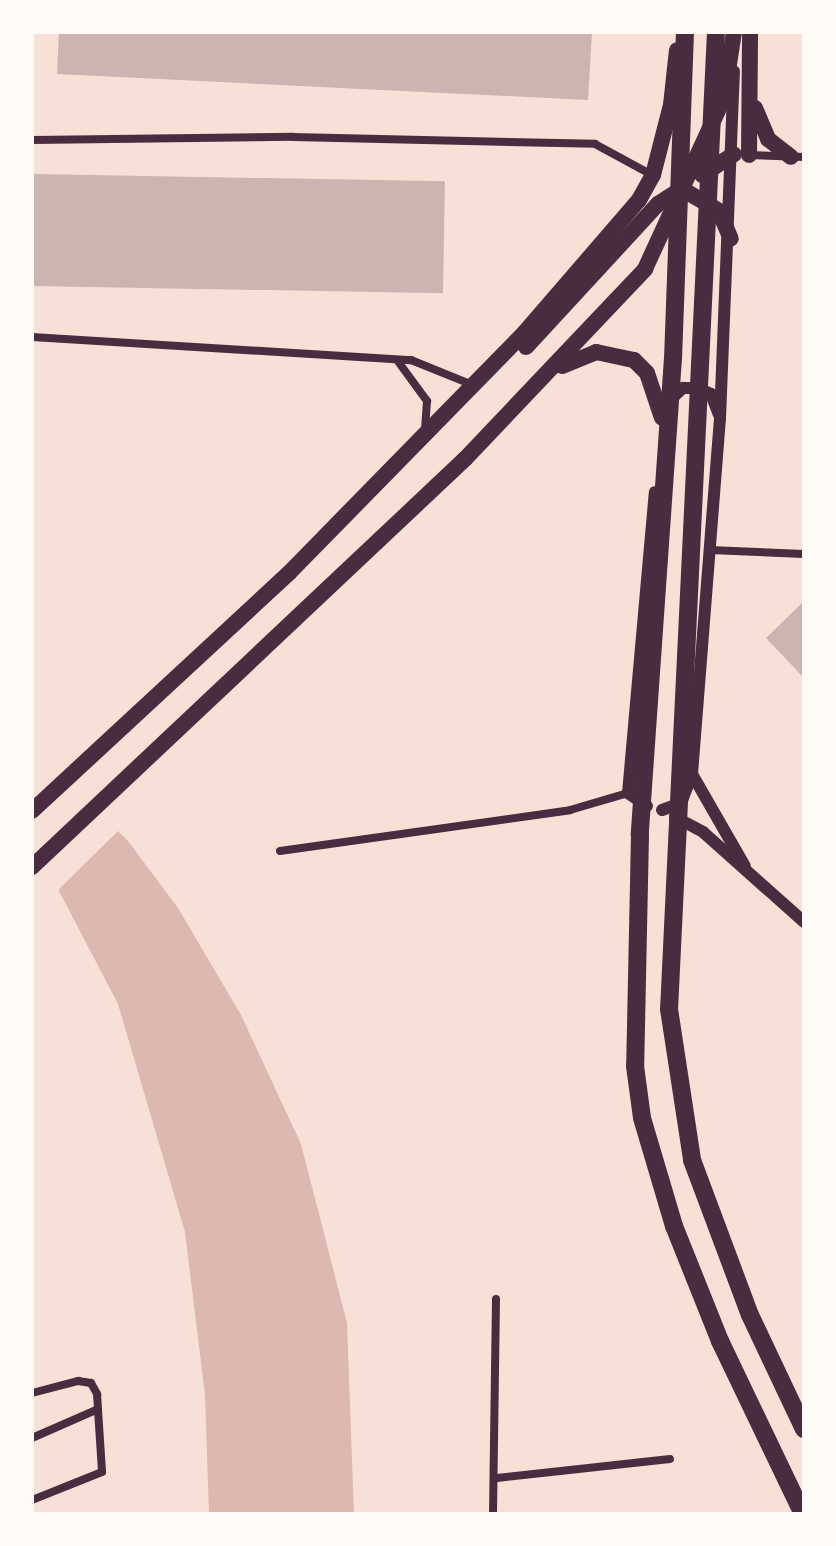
<!DOCTYPE html>
<style>
body{margin:0}
#map{position:relative;width:836px;height:1546px;overflow:hidden;background:#f7e1d7;font-family:Montserrat,sans-serif}
div>[style]{position:absolute}
.water>*{inset:0;background:#dcb8b0}
.pier>*{inset:0;background:#f7e1d7}
.building>*{inset:0;background:#ccb4b1;transform-origin:0 0}
.minor>*{height:8px;margin:-4px;padding:0 4px;transform-origin:4px;border-radius:4px;background:#4a2c40}
.tertiary>*{height:12px;margin:-6px;padding:0 6px;transform-origin:6px;border-radius:6px;background:#4a2c40}
.primary>*{height:16px;margin:-8px;padding:0 8px;transform-origin:8px;border-radius:8px;background:#4a2c40}
.motorway>*{height:18px;margin:-9px;padding:0 9px;transform-origin:9px;border-radius:9px;background:#4a2c40}
span{translate:-50% -50%;white-space:nowrap;text-align:center;line-height:1.15;-webkit-text-stroke:8px #fffaf5;paint-order:stroke}
.frame{position:absolute;inset:0;border:34px solid #fffaf5;pointer-events:none}
</style>
<div id="map">
<div class="water">
<i style="clip-path:polygon(32px 745px,128px 841px,178px 908px,241px 1015px,301px 1144px,347px 1323px,354px 1514px,209px 1514px,205px 1395px,185px 1232px,118px 1004px,58px 889px)"></i>
</div>
<div class="pier">
<i style="clip-path:polygon(32px 741px,121px 828px,56px 892px,32px 863px)"></i>
</div>
<div class="building">
<i style="clip-path:polygon(59px 32px,592px 32px,588px 100px,57px 74px)"></i>
<i style="left:34px;top:174px;width:411px;height:112px;rotate:1deg"></i>
<i style="clip-path:polygon(804px 601px,804px 678px,766px 638px)"></i>
</div>
<div class="minor">
<i style="left:32px;top:140px;width:261px;rotate:-0.7deg"></i>
<i style="left:293px;top:137px;width:302px;rotate:1.3deg"></i>
<i style="left:595px;top:144px;width:65px;rotate:28.5deg"></i>
<i style="left:747px;top:155px;width:57px;rotate:2deg"></i>
<i style="left:32px;top:337px;width:380px;rotate:3.5deg"></i>
<i style="left:411px;top:360px;width:67px;rotate:22deg"></i>
<i style="left:397px;top:360px;width:51px;rotate:53.8deg"></i>
<i style="left:427px;top:401px;width:27px;rotate:94deg"></i>
<i style="left:710px;top:550px;width:94px;rotate:2.4deg"></i>
<i style="left:280px;top:851px;width:293px;rotate:-8deg"></i>
<i style="left:570px;top:810px;width:60px;rotate:-16.3deg"></i>
<i style="left:32px;top:1393px;width:48px;rotate:-14.6deg"></i>
<i style="left:78px;top:1381px;width:13px;rotate:9deg"></i>
<i style="left:91px;top:1383px;width:13px;rotate:61deg"></i>
<i style="left:97px;top:1394px;width:78px;rotate:86.3deg"></i>
<i style="left:102px;top:1472px;width:75px;rotate:158.2deg"></i>
<i style="left:32px;top:1438px;width:72px;rotate:-23.7deg"></i>
<i style="left:497px;top:1478px;width:174px;rotate:-6.3deg"></i>
<i style="left:493px;top:1514px;width:215px;rotate:-89.2deg"></i>
</div>
<div class="tertiary">
<i style="left:670px;top:400px;width:18px;rotate:-43deg"></i>
<i style="left:683px;top:388px;width:14px"></i>
<i style="left:697px;top:388px;width:15px;rotate:23deg"></i>
<i style="left:711px;top:394px;width:22px;rotate:69deg"></i>
<i style="left:692px;top:774px;width:106px;rotate:60.1deg"></i>
<i style="left:647px;top:806px;width:23px;rotate:-146deg"></i>
<i style="left:628px;top:793px;width:302px;rotate:-84.9deg"></i>
<i style="left:662px;top:810px;width:20px;rotate:-20deg"></i>
<i style="left:681px;top:803px;width:31px;rotate:-69deg"></i>
<i style="left:692px;top:774px;width:357px;rotate:-85.5deg"></i>
<i style="left:720px;top:418px;width:347px;rotate:-87.7deg"></i>
<i style="left:675px;top:817px;width:32px;rotate:28deg"></i>
<i style="left:703px;top:832px;width:135px;rotate:41.7deg"></i>
</div>
<div class="primary">
<i style="left:755px;top:108px;width:34px;rotate:67deg"></i>
<i style="left:768px;top:139px;width:29px;rotate:38deg"></i>
<i style="left:749px;top:155px;width:123px;rotate:-89.5deg"></i>
<i style="left:702px;top:175px;width:38px;rotate:-33deg"></i>
<i style="left:682px;top:189px;width:43px;rotate:30.7deg"></i>
<i style="left:719px;top:211px;width:30px;rotate:67deg"></i>
<i style="left:526px;top:347px;width:195px;rotate:-47.3deg"></i>
<i style="left:658px;top:204px;width:30px;rotate:-33deg"></i>
<i style="left:562px;top:366px;width:37px;rotate:-22deg"></i>
<i style="left:596px;top:352px;width:39px;rotate:12deg"></i>
<i style="left:634px;top:360px;width:18px;rotate:45deg"></i>
<i style="left:647px;top:373px;width:47px;rotate:71.6deg"></i>
<i style="left:32px;top:811px;width:350px;rotate:-42.8deg"></i>
<i style="left:289px;top:573px;width:337px;rotate:-45.6deg"></i>
<i style="left:525px;top:332px;width:174px;rotate:-49.2deg"></i>
<i style="left:639px;top:200px;width:29px;rotate:-61deg"></i>
<i style="left:653px;top:175px;width:72px;rotate:-75.6deg"></i>
<i style="left:671px;top:105px;width:55px;rotate:-83.8deg"></i>
<i style="left:32px;top:867px;width:595px;rotate:-43.3deg"></i>
<i style="left:465px;top:459px;width:262px;rotate:-46.5deg"></i>
<i style="left:645px;top:269px;width:189px;rotate:-65.3deg"></i>
<i style="left:724px;top:97px;width:66px;rotate:-81.3deg"></i>
</div>
<div class="motorway">
<i style="left:685px;top:32px;width:326px;rotate:92.1deg"></i>
<i style="left:673px;top:358px;width:478px;rotate:94deg"></i>
<i style="left:640px;top:835px;width:231px;rotate:91.2deg"></i>
<i style="left:635px;top:1066px;width:52px;rotate:82.3deg"></i>
<i style="left:642px;top:1118px;width:113px;rotate:73.5deg"></i>
<i style="left:674px;top:1226px;width:124px;rotate:68.2deg"></i>
<i style="left:720px;top:1341px;width:192px;rotate:64.4deg"></i>
<i style="left:716px;top:32px;width:978px;rotate:92.75deg"></i>
<i style="left:669px;top:1009px;width:153px;rotate:81.3deg"></i>
<i style="left:692px;top:1160px;width:165px;rotate:69.5deg"></i>
<i style="left:750px;top:1315px;width:126px;rotate:64.7deg"></i>
</div>
<div class="frame"></div>
</div>
